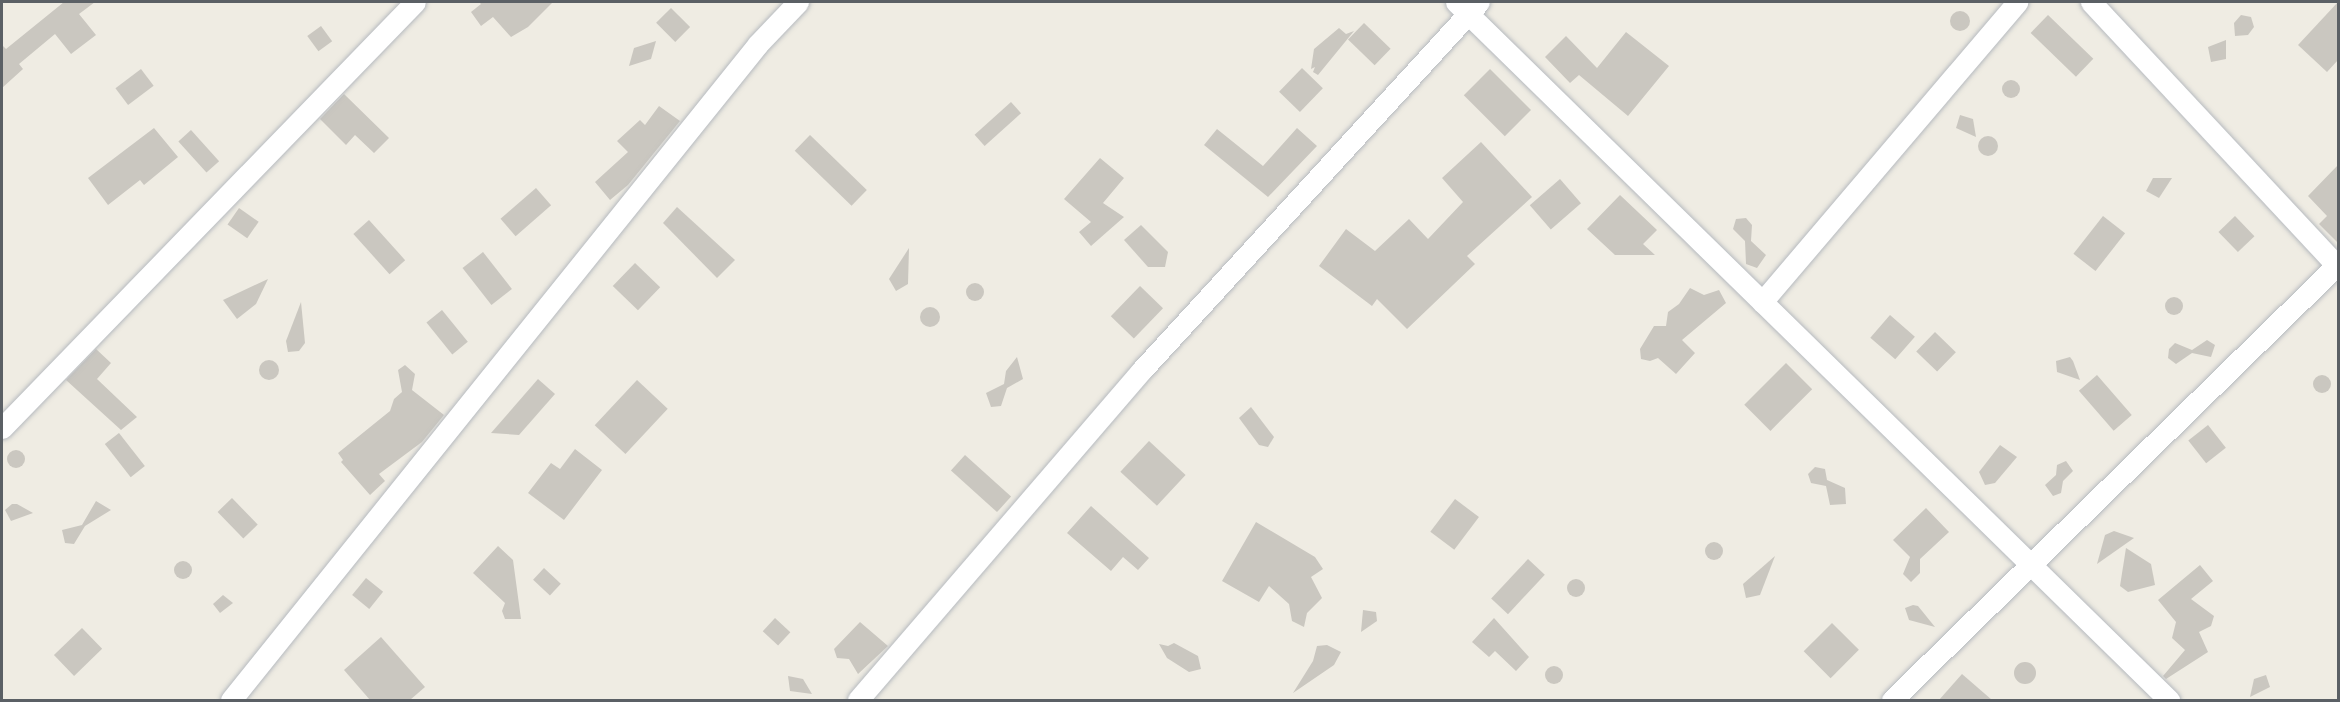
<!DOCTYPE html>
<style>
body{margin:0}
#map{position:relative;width:2340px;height:702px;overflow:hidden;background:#efece3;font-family:"DejaVu Sans",sans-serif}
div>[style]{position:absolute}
.building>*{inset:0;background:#cac7c0;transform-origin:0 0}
.round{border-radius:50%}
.roads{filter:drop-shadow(0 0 2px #b6babf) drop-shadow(0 0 2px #b6babf)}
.street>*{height:21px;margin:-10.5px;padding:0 10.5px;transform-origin:10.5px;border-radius:10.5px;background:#fff}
span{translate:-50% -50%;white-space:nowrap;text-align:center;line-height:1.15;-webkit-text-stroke:6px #fff;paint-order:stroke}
.frame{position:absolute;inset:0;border:3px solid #5b6065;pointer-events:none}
</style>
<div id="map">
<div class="building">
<i style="clip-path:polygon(64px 2px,95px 2px,79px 14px,96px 35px,71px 54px,55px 34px,19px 64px,23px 69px,2px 88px,2px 45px,6px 49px)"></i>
<i style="clip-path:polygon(479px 2px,553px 2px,528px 27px,511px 37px,493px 17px,481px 26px,471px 12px,481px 4px)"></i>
<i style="clip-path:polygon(2338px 2px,2338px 60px,2327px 72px,2298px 45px)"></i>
<i style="left:671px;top:8px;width:27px;height:21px;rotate:45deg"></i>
<i class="round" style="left:1950px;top:11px;width:20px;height:20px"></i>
<i style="left:2048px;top:15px;width:63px;height:25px;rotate:44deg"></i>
<i style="clip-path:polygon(2241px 15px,2251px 17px,2254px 27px,2248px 35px,2235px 36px,2234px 23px)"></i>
<i style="left:1364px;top:23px;width:37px;height:23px;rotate:44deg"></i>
<i style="left:321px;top:26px;width:19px;height:17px;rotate:54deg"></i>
<i style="clip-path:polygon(1339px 28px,1346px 34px,1354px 31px,1318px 75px,1313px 72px,1315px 67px,1311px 69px,1314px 49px)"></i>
<i style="clip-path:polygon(1626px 32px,1669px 66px,1628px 116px,1579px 75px,1570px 83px,1545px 57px,1566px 36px,1597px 68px)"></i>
<i style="clip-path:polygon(2226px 40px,2226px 59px,2211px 62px,2208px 47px)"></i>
<i style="clip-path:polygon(656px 41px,651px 59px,629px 66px,634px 48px)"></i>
<i style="left:1302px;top:68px;width:29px;height:33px;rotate:44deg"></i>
<i style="left:141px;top:69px;width:21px;height:32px;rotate:53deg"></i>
<i style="left:1490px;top:69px;width:58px;height:37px;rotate:45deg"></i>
<i class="round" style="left:2002px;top:80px;width:18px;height:18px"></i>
<i style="clip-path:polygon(344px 94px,389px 138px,374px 153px,355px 135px,346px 145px,320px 119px)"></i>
<i style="left:1011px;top:102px;width:15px;height:49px;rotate:48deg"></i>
<i style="clip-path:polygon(659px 106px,680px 121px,628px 185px,610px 200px,595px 182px,628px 152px,617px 141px,640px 120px,645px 125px)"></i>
<i style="clip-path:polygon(1960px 115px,1973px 119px,1976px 137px,1956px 128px)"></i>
<i style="clip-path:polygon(154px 128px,178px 157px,144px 185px,140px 180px,108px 205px,88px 178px)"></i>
<i style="clip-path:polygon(1297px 128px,1317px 146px,1268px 197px,1204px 145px,1217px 129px,1263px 166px)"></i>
<i style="left:191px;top:130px;width:42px;height:17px;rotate:48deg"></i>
<i style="left:810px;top:135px;width:79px;height:22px;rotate:44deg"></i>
<i class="round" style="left:1978px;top:136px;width:20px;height:20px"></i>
<i style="clip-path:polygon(1481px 142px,1532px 197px,1467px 256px,1475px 264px,1407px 329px,1377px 299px,1372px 306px,1319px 266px,1346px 229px,1375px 251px,1409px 219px,1428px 239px,1463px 202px,1442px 178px)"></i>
<i style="clip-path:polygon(1100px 158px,1124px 178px,1103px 203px,1124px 217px,1091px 246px,1079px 232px,1091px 222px,1064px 199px)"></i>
<i style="clip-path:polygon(2338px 165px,2338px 243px,2319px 224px,2327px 216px,2308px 196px)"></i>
<i style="clip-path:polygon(2153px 178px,2172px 178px,2159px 198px,2146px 191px)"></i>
<i style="left:1560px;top:179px;width:32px;height:40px;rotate:49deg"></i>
<i style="left:536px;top:188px;width:23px;height:47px;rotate:49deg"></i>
<i style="clip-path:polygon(1620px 195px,1657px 230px,1643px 244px,1655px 255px,1615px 255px,1587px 229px)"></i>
<i style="clip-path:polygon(677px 207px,735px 260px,717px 278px,663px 223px)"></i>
<i style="left:239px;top:208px;width:24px;height:20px;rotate:35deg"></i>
<i style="left:2103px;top:216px;width:28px;height:48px;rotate:38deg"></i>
<i style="left:2235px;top:216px;width:28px;height:23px;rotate:46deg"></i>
<i style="clip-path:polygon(1746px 218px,1752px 225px,1751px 241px,1766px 255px,1757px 268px,1746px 264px,1745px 241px,1733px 229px,1736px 219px)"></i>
<i style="left:369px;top:220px;width:54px;height:21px;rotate:48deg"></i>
<i style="clip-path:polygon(1141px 225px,1168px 252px,1165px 267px,1148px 267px,1124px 240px)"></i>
<i style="clip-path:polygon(909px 248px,908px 284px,896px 291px,889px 279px)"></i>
<i style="left:483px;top:252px;width:47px;height:26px;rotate:52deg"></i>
<i style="left:635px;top:263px;width:35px;height:32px;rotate:44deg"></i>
<i style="clip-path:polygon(268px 279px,256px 304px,237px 319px,223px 300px)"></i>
<i class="round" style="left:966px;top:283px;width:18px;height:18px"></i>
<i style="left:1140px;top:286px;width:32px;height:42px;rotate:44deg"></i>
<i style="clip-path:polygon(1690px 288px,1704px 295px,1719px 290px,1726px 303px,1682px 340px,1695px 353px,1676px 374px,1658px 358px,1650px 361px,1641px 359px,1640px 349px,1654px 326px,1666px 326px,1668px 312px,1679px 304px)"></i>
<i class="round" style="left:2165px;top:297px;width:18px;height:18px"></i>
<i style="clip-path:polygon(301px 302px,305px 343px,299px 351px,288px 352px,286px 341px)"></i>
<i class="round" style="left:920px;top:307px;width:20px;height:20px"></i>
<i style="left:442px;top:310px;width:41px;height:20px;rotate:51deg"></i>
<i style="left:1890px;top:315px;width:33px;height:30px;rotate:41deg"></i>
<i style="left:1935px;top:332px;width:29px;height:27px;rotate:44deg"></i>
<i style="clip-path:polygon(2207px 340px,2215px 345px,2211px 357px,2192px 353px,2176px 364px,2168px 358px,2169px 349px,2175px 343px,2192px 350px)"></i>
<i style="clip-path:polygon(96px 349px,111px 363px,97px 379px,137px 417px,121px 430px,66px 380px)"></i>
<i style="clip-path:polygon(1017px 357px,1023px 379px,1007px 388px,1001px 406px,991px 407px,986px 393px,1004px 384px,1006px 371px)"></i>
<i style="clip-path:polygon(2070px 357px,2073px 361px,2080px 380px,2057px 372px,2056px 361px)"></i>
<i class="round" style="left:259px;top:360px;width:20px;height:20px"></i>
<i style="left:1786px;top:363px;width:37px;height:59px;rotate:45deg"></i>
<i style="clip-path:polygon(405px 365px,415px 374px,412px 390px,444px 415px,422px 442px,379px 474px,385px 481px,370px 495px,341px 462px,343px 460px,338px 453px,390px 411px,394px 399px,402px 392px,398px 370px)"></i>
<i style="left:2097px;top:375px;width:53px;height:24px;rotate:49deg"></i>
<i class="round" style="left:2313px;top:375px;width:18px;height:18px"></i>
<i style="clip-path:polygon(538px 379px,555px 394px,519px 435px,491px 433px)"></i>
<i style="left:637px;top:380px;width:42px;height:62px;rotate:43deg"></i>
<i style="clip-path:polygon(1251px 407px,1274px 437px,1268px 447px,1259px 445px,1239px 418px)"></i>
<i style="left:2208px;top:425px;width:29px;height:25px;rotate:52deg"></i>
<i style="left:119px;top:433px;width:42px;height:18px;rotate:52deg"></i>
<i style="left:1149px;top:441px;width:50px;height:42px;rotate:43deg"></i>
<i style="clip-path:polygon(2000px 445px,2017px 457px,1995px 483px,1985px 485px,1979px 472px)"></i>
<i style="clip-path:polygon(575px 449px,602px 470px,564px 520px,528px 493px,551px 463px,560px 469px)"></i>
<i class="round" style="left:7px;top:450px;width:18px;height:18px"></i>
<i style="left:965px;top:455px;width:62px;height:21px;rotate:42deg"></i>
<i style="clip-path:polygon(2066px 461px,2073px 471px,2063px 481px,2061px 493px,2053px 496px,2045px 485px,2056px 475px,2057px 465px)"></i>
<i style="clip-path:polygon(1815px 467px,1825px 469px,1827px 480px,1845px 488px,1846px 504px,1830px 505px,1826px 486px,1811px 483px,1808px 474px)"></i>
<i style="left:232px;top:498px;width:37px;height:20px;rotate:46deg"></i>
<i style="left:1455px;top:499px;width:30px;height:41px;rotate:37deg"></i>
<i style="clip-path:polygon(96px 501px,111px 510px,85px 526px,74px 544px,65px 543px,62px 530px,82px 525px)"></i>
<i style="clip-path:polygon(12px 504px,17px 504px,33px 513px,11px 521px,5px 510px)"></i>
<i style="clip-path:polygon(1091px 506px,1149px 558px,1138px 570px,1123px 557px,1111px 571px,1067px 533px)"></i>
<i style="clip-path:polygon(1926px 508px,1949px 532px,1920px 559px,1920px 573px,1911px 582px,1903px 574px,1910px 557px,1893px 540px)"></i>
<i style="clip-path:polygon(1256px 522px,1315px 557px,1323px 569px,1311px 577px,1322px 598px,1307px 613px,1304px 627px,1292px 621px,1289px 604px,1269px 586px,1259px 602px,1222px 581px)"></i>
<i style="clip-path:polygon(2114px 531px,2134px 538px,2097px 564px,2105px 535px)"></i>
<i class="round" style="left:1705px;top:542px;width:18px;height:18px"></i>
<i style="clip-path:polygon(498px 546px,513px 560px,521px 619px,505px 619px,502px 611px,505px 603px,473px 573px)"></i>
<i style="clip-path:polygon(2126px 548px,2151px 564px,2155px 585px,2128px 592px,2120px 586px)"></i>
<i style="clip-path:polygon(1775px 556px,1760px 595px,1746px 598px,1743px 584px)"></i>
<i style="left:1528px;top:559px;width:23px;height:54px;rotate:43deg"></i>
<i class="round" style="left:174px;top:561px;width:18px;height:18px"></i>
<i style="clip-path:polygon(2200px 565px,2213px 581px,2191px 599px,2214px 616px,2211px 626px,2199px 632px,2208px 652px,2166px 679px,2163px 676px,2185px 650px,2172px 638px,2176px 622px,2158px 600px)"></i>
<i style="left:544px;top:568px;width:23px;height:16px;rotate:43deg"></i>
<i style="left:366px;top:578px;width:22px;height:22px;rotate:39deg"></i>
<i class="round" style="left:1567px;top:579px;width:18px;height:18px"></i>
<i style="clip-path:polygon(223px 595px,233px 603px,220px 613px,213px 604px)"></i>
<i style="clip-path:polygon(1913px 605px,1918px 606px,1935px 627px,1909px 620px,1905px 608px)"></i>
<i style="clip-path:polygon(1363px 610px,1376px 612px,1377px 621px,1361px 632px)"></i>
<i style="left:775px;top:618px;width:21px;height:18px;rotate:43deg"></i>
<i style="clip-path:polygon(1494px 618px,1529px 657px,1516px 671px,1495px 651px,1489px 657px,1472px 642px)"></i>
<i style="clip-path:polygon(860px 622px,888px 646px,858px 674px,849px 659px,837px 658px,834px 649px)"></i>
<i style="left:1832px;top:623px;width:38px;height:40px;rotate:45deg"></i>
<i style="left:82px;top:628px;width:29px;height:39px;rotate:46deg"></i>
<i style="clip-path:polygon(381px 637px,425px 687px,410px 700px,370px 700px,344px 670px)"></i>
<i style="clip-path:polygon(1174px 643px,1198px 656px,1201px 669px,1189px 672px,1167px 658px,1159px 644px,1168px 646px)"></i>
<i style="clip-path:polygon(1327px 645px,1341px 652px,1334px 665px,1293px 693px,1313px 661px,1317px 646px)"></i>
<i class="round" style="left:2014px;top:662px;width:22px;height:22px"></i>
<i class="round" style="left:1545px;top:666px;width:18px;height:18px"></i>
<i style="clip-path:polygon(1962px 674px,1992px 700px,1939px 700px)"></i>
<i style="clip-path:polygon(2266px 675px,2270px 687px,2250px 697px,2254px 679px)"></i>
<i style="clip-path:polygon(788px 676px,803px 679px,812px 694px,790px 691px)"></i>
</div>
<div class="roads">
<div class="street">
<i style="left:1456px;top:2px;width:998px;rotate:44.39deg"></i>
<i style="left:2091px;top:2px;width:362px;rotate:47deg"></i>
<i style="left:1762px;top:302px;width:394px;rotate:-49.6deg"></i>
<i style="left:2px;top:428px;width:593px;rotate:-45.89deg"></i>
<i style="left:231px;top:700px;width:841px;rotate:-51.22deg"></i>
<i style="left:758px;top:44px;width:58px;rotate:-46.4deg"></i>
<i style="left:858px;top:700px;width:434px;rotate:-49.3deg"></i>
<i style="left:1141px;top:371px;width:500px;rotate:-47.51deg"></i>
<i style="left:1892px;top:700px;width:624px;rotate:-44.35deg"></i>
</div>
</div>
<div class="frame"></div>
</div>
